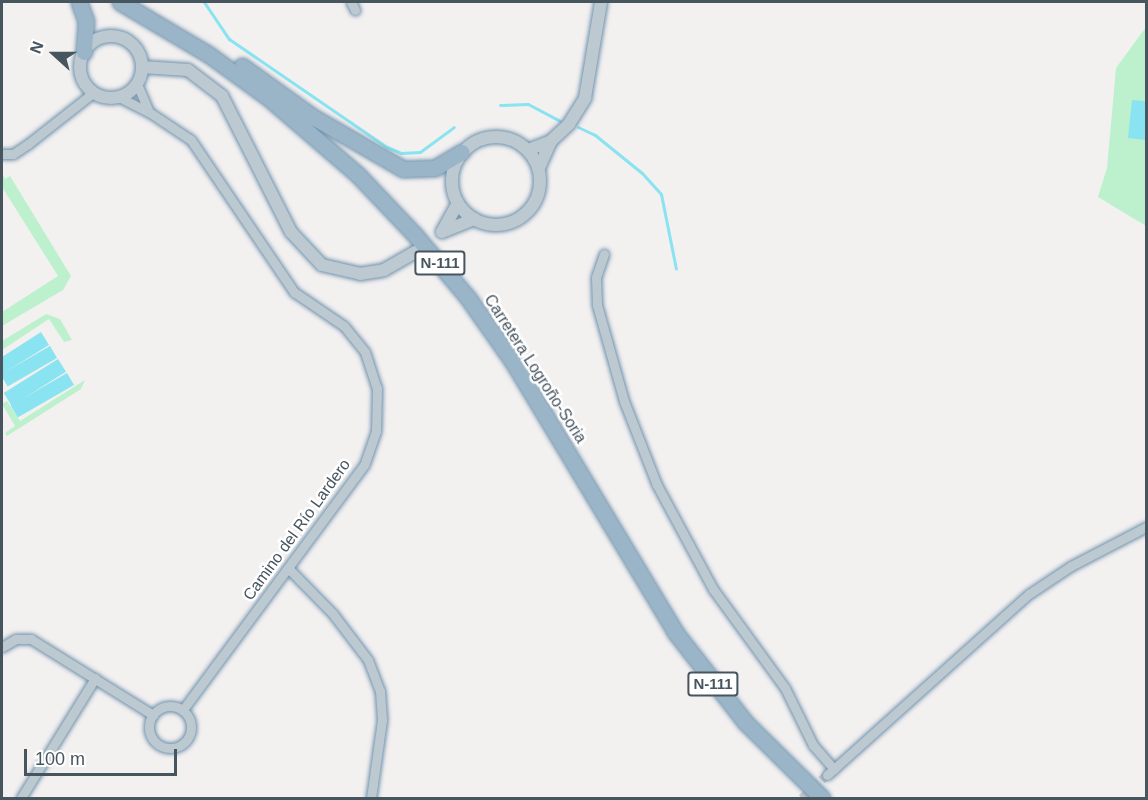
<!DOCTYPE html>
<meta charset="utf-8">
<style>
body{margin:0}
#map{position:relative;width:1148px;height:800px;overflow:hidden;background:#f3f0f0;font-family:Arial,sans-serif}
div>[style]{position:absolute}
.green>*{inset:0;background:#bdf1cd}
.water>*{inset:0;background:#89e3f0;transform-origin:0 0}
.stream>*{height:3px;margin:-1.5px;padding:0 1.5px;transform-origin:1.5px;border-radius:1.5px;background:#89e3f0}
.minor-tunnel>*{height:9px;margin-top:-4.5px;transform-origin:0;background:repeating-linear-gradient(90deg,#c8c9cc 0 9px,transparent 0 13.5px)}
.roads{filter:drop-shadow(0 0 2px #7193ad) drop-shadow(0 0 2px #7193ad)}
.minor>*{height:9px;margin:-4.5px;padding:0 4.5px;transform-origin:4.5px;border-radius:4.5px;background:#bdc9d0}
.minor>.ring{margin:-4.5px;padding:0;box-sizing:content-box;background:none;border:9px solid #bdc9d0;border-radius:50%}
.tertiary>*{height:12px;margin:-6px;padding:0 6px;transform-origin:6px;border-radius:6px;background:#bdc9d0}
.tertiary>.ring{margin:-6px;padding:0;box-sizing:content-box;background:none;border:12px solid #bdc9d0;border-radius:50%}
.trunk>*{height:15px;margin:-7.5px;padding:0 7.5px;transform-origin:7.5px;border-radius:7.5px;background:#9ab5c8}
span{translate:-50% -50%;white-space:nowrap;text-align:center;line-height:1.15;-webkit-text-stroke:5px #fff;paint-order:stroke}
.shield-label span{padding:2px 4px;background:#fff;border:2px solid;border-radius:4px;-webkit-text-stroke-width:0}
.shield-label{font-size:15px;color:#47555f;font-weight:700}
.street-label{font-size:16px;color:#47555f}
.frame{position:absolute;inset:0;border:3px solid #47555f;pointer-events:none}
.north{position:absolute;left:24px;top:24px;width:60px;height:60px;-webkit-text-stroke:4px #fff;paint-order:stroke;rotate:291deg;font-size:16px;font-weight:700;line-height:24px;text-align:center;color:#47555f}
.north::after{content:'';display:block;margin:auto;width:21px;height:27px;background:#47555f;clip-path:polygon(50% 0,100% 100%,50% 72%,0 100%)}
.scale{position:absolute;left:24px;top:749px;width:153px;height:27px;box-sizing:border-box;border:3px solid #47555f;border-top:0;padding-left:8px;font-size:18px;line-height:21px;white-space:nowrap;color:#47555f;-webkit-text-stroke:4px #fff;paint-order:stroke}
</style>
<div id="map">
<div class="green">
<i style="clip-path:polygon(1146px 27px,1146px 226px,1098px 197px,1107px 168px,1116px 68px)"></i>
<i style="clip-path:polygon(2px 173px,5px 179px,10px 176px,71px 276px,63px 290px,2px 326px,2px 312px,58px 276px,2px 187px)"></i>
<i style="clip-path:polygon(46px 314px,60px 319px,72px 340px,64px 342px,49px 319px,2px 350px,2px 341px)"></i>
<i style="clip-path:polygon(85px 380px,81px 389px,7px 436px,5px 433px,15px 426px,2px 404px,7px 401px,20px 421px)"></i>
</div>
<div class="water">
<i style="clip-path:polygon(1132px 100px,1146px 101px,1146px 140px,1128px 138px)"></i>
<i style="clip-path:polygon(41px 332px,49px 345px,2px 374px,2px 357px)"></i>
<i style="left:50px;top:346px;width:14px;height:57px;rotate:60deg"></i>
<i style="left:58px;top:359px;width:15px;height:64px;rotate:58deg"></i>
<i style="left:67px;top:373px;width:14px;height:65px;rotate:60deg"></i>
</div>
<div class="stream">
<i style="left:204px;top:2px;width:45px;rotate:56deg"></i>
<i style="left:229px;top:39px;width:191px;rotate:34.4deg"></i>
<i style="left:387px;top:147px;width:15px;rotate:23deg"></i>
<i style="left:401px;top:153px;width:19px;rotate:-3deg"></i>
<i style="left:420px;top:152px;width:42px;rotate:-36.3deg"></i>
<i style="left:500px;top:105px;width:28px;rotate:-2deg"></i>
<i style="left:528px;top:104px;width:36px;rotate:28deg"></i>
<i style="left:578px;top:127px;width:19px;rotate:25deg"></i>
<i style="left:595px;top:135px;width:60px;rotate:39deg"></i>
<i style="left:642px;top:173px;width:28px;rotate:48deg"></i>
<i style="left:661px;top:194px;width:76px;rotate:78.7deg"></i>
</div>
<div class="minor-tunnel">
<i style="left:802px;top:798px;width:34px;rotate:-43deg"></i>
</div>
<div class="roads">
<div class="minor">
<i style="left:351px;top:2px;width:9px;rotate:63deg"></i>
<i style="left:119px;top:97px;width:34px;rotate:27deg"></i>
<i style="left:149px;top:112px;width:30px;rotate:-113deg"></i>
<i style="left:149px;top:112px;width:50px;rotate:33.7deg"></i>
<i style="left:191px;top:140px;width:184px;rotate:55.9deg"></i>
<i style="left:294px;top:292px;width:60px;rotate:34.2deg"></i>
<i style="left:344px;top:326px;width:33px;rotate:51deg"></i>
<i style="left:365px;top:352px;width:38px;rotate:72deg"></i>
<i style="left:377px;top:388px;width:43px;rotate:91.3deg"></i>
<i style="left:376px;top:431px;width:36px;rotate:109deg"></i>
<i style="left:364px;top:465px;width:305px;rotate:126.5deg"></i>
<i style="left:2px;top:154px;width:11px"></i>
<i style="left:13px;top:154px;width:18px;rotate:-34deg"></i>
<i style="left:28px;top:144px;width:84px;rotate:-38.2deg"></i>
<i style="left:604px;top:254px;width:24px;rotate:109deg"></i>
<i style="left:596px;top:277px;width:28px;rotate:88deg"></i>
<i style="left:597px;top:305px;width:100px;rotate:74.3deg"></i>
<i style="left:624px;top:401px;width:90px;rotate:68.6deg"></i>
<i style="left:657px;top:485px;width:118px;rotate:61.7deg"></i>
<i style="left:713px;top:589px;width:122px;rotate:54deg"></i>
<i style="left:785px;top:688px;width:64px;rotate:63.8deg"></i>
<i style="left:813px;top:745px;width:32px;rotate:49deg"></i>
<i style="left:288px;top:568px;width:64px;rotate:45.6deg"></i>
<i style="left:333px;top:614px;width:58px;rotate:52.7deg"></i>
<i style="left:368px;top:660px;width:33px;rotate:69deg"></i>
<i style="left:380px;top:691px;width:29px;rotate:86deg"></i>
<i style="left:382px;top:720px;width:79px;rotate:98deg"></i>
<i style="left:2px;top:647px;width:16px;rotate:-30deg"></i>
<i style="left:16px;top:639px;width:15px"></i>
<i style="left:31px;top:639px;width:144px;rotate:31.9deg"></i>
<i class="ring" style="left:149px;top:706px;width:33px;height:33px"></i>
<i style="left:827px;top:775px;width:271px;rotate:-41.9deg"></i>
<i style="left:1029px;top:594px;width:50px;rotate:-33.7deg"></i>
<i style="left:1071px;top:566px;width:85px;rotate:-27.5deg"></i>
<i style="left:21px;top:798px;width:141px;rotate:-58.3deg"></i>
</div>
<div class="tertiary">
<i class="ring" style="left:80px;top:36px;width:50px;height:50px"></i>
<i style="left:142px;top:67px;width:46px;rotate:3.7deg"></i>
<i style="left:188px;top:70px;width:43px;rotate:37.4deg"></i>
<i style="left:222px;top:96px;width:153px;rotate:63.1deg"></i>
<i style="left:291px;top:232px;width:45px;rotate:46.8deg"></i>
<i style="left:322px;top:265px;width:39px;rotate:13deg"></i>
<i style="left:360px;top:274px;width:24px;rotate:-9deg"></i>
<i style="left:384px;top:270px;width:36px;rotate:-30deg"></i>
<i class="ring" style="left:452px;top:137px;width:76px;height:76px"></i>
<i style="left:551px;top:141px;width:25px;rotate:-43deg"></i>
<i style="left:569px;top:124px;width:31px;rotate:-58deg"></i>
<i style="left:585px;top:98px;width:97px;rotate:-80.5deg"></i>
<i style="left:528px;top:150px;width:25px;rotate:-21deg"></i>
<i style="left:551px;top:141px;width:30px;rotate:114deg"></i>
<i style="left:458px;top:203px;width:33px;rotate:119deg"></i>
<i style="left:442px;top:232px;width:35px;rotate:-22deg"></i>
</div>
<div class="trunk">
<i style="left:79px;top:2px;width:20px;rotate:70deg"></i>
<i style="left:86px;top:21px;width:31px;rotate:94deg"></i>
<i style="left:120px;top:2px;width:102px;rotate:30.6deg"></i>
<i style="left:208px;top:54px;width:77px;rotate:36deg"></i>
<i style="left:270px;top:99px;width:116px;rotate:40.8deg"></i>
<i style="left:358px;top:175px;width:83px;rotate:46.5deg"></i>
<i style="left:415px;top:235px;width:82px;rotate:49.9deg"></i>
<i style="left:468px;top:298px;width:78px;rotate:54.9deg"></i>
<i style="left:513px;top:362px;width:315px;rotate:59deg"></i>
<i style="left:675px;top:632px;width:114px;rotate:52.1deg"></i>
<i style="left:745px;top:722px;width:108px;rotate:44.6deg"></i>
<i style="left:242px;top:66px;width:87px;rotate:35.7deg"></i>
<i style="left:313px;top:117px;width:104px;rotate:30deg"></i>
<i style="left:403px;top:169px;width:32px;rotate:-2deg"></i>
<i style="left:435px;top:168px;width:31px;rotate:-31deg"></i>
</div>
</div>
<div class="shield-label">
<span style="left:440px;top:263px">N-111</span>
<span style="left:713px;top:684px">N-111</span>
</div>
<div class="street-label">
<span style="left:535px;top:369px;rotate:57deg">Carretera Logroño-Soria</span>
<span style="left:297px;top:530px;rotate:-54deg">Camino del Río Lardero</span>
</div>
<div class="frame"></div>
<div class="north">N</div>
<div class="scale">100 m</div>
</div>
